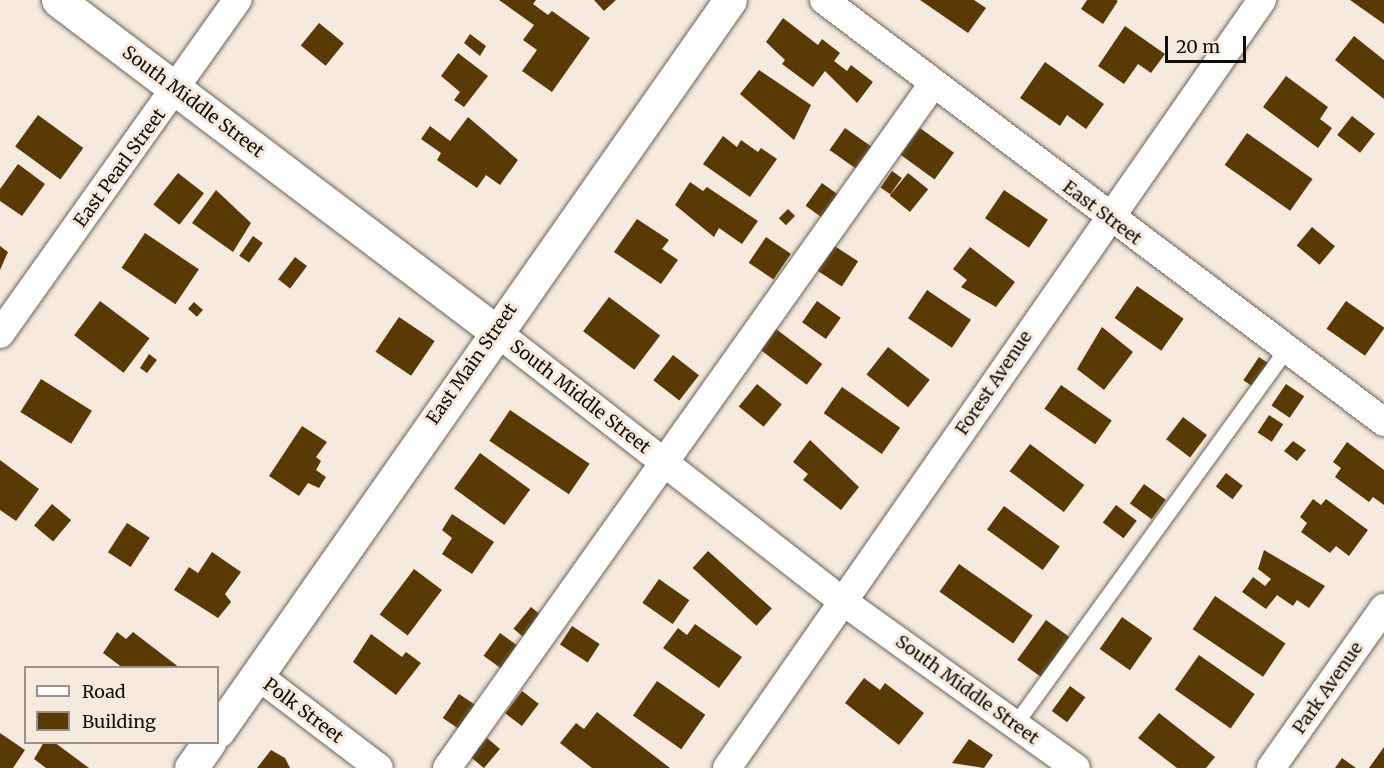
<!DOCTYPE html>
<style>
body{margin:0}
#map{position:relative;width:1384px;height:768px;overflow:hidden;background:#f5eadd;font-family:Merriweather,serif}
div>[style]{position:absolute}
.building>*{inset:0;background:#593904;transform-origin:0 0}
.roads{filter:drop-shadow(0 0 2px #6c6358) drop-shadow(0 0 2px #6c6358)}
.service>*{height:15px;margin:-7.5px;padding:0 7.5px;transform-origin:7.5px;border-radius:7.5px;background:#fff}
.minor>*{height:28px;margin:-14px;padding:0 14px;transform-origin:14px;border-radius:14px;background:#fff}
.tertiary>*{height:33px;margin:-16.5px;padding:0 16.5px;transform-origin:16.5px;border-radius:16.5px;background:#fff}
.secondary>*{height:33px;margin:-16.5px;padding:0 16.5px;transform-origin:16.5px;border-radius:16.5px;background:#fff}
span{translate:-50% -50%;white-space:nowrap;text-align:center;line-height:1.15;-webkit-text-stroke:6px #f5eadd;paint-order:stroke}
.street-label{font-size:18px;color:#120e0a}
.legend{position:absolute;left:24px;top:666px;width:195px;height:78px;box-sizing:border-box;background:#f5eadd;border:2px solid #9a9289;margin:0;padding:8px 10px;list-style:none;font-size:18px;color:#120e0a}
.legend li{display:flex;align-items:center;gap:12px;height:30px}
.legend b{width:30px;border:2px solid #9a9289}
.scale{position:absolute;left:1165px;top:36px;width:81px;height:27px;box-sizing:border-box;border:3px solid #120e0a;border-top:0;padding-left:8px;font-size:18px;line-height:21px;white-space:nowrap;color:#120e0a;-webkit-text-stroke:4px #f5eadd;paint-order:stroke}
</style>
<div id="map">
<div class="building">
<i style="clip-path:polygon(499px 0,536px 0,533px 4px,548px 15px,552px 11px,590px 38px,552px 92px,522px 71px,537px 50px,523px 40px,534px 25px)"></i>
<i style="clip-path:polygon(594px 0,616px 0,604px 11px)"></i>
<i style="clip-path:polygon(920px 0,974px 0,986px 8px,968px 33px)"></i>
<i style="clip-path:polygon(1087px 0,1116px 0,1118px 1px,1103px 24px,1081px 9px)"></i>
<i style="clip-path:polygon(1350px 0,1384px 0,1384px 24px)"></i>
<i style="clip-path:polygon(783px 18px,818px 45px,822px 39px,840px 53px,834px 61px,847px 71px,851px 65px,873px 82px,857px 103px,825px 71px,813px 87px,782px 64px,785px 60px,766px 42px)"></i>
<i style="left:319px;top:23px;width:32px;height:29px;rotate:39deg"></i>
<i style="clip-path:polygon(1125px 26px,1165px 54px,1151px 73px,1138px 64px,1124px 84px,1098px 66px)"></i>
<i style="clip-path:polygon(470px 34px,486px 46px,480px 56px,464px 43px)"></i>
<i style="clip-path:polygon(1354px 36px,1384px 60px,1384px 99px,1335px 60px)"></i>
<i style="clip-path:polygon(458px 53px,488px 76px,464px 107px,454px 100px,460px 92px,441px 76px)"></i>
<i style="clip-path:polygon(1045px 62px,1104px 104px,1086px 129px,1067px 115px,1060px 126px,1020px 98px)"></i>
<i style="clip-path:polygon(759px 70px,811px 105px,794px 140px,740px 94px)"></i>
<i style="clip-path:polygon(1286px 76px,1328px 107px,1320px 119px,1332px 128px,1318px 148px,1263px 107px)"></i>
<i style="left:38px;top:115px;width:56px;height:39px;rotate:36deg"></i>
<i style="left:1352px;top:116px;width:29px;height:24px;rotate:38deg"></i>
<i style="clip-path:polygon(468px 117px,518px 160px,500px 185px,486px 175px,477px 188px,437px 160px,441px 153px,421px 139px,430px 126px,450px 141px)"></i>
<i style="left:845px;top:128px;width:33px;height:27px;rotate:35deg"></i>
<i style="left:920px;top:128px;width:42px;height:33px;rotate:36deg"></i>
<i style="left:1247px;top:133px;width:80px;height:39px;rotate:35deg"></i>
<i style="clip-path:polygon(723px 136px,737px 147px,741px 140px,758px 152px,761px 148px,777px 159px,750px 197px,703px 164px)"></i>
<i style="clip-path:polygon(18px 164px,45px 184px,22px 216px,0 201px,0 189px)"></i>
<i style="left:892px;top:171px;width:12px;height:20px;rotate:35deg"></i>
<i style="left:178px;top:173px;width:33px;height:40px;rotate:38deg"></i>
<i style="left:908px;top:173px;width:26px;height:29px;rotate:39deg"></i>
<i style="clip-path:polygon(690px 182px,703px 191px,707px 187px,758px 221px,742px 244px,719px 228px,714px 237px,675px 205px)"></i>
<i style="left:822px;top:183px;width:24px;height:28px;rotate:36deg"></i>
<i style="clip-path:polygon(216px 190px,251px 223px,233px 252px,192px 223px)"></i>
<i style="left:1004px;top:190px;width:53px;height:34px;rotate:34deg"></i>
<i style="left:788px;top:209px;width:10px;height:13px;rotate:45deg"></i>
<i style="clip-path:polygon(637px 219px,669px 240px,662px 249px,678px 260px,661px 284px,614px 252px)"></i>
<i style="left:1312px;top:227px;width:30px;height:24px;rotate:40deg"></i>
<i style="left:145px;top:233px;width:65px;height:42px;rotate:34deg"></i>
<i style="left:253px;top:236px;width:12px;height:24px;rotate:35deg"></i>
<i style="left:766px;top:237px;width:30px;height:31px;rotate:34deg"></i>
<i style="left:833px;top:245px;width:30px;height:30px;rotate:33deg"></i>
<i style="clip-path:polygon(0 246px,8px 252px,0 270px)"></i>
<i style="clip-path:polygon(970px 247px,1015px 282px,996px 307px,961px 287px,967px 280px,953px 269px)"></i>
<i style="left:295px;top:257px;width:15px;height:28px;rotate:37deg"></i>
<i style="left:1137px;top:286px;width:57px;height:39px;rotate:35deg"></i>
<i style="left:927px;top:290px;width:53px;height:34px;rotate:34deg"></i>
<i style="left:609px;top:297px;width:64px;height:43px;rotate:37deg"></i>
<i style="left:100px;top:301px;width:62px;height:43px;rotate:37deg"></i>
<i style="left:817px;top:301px;width:29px;height:26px;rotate:35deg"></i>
<i style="left:1346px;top:301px;width:47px;height:34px;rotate:35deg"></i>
<i style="left:194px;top:302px;width:12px;height:9px;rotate:42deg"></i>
<i style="left:399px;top:317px;width:43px;height:42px;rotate:34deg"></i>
<i style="clip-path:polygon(1102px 327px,1133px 352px,1104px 390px,1077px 369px)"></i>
<i style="left:776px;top:329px;width:58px;height:26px;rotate:37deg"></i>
<i style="left:888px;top:347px;width:53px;height:35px;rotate:38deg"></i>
<i style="clip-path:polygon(149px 354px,157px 360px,147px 373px,140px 368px)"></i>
<i style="left:673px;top:355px;width:33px;height:32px;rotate:38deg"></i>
<i style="left:1259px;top:357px;width:14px;height:28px;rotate:34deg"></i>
<i style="left:41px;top:379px;width:60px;height:39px;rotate:32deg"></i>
<i style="left:757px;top:384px;width:32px;height:29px;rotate:39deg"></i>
<i style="left:1286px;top:384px;width:22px;height:26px;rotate:34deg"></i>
<i style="left:1061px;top:385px;width:62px;height:29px;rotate:35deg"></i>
<i style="left:842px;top:387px;width:71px;height:32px;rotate:35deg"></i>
<i style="left:510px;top:410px;width:96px;height:37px;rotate:34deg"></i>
<i style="left:1269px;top:415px;width:17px;height:21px;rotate:33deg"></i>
<i style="left:1183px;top:417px;width:30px;height:28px;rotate:37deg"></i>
<i style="clip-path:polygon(302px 426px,327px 442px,316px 457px,321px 461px,316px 470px,326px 477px,319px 488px,308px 483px,299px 496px,269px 476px)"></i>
<i style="clip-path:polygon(810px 440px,859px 487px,841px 510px,803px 480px,808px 474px,793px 462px)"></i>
<i style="clip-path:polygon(1293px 441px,1306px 450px,1297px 461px,1284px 451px)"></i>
<i style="clip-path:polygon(1347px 442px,1384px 470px,1384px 505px,1373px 497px,1369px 502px,1335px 477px,1341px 468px,1333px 462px)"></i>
<i style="left:1030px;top:444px;width:68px;height:34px;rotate:37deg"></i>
<i style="left:480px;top:453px;width:62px;height:44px;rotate:36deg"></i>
<i style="clip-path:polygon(0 460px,39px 489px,16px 521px,0 510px)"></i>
<i style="left:1226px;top:473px;width:21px;height:17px;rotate:37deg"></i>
<i style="left:1144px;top:484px;width:27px;height:24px;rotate:36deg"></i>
<i style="clip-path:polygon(1313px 499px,1321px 505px,1326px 499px,1368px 530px,1349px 556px,1336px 546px,1330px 553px,1301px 532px,1307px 523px,1300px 517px)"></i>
<i style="left:52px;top:504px;width:25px;height:28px;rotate:40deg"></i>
<i style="left:1116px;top:505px;width:26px;height:22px;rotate:37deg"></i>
<i style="left:1004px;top:506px;width:69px;height:29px;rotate:36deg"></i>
<i style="clip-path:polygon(452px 514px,494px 542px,472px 574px,442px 554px,452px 538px,442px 530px)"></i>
<i style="left:127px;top:523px;width:27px;height:35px;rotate:33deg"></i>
<i style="clip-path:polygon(1264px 550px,1325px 586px,1309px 608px,1297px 600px,1293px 606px,1277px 595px,1266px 609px,1242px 592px,1253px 577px,1265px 586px,1271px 579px,1258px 569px)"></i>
<i style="left:708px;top:551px;width:86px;height:23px;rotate:42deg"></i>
<i style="clip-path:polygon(212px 552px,241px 572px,225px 594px,231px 602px,218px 618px,174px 590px,189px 567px,198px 573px)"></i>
<i style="left:959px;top:564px;width:90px;height:34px;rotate:35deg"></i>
<i style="left:414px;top:569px;width:35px;height:57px;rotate:37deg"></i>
<i style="left:659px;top:579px;width:37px;height:29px;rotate:35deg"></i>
<i style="left:1215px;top:596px;width:85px;height:40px;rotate:34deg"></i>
<i style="left:531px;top:607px;width:13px;height:28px;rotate:39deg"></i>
<i style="left:1122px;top:617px;width:37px;height:39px;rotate:35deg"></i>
<i style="left:1046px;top:620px;width:32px;height:49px;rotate:36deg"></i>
<i style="clip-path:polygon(695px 624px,742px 657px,719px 688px,663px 648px,678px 628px,687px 635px)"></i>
<i style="left:572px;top:626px;width:33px;height:22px;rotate:33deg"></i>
<i style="clip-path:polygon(117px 632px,126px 639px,133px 632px,180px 668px,123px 668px,103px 653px)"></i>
<i style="left:500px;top:633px;width:26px;height:28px;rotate:36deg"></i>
<i style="clip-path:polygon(371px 634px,402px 657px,406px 652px,421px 663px,396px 695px,353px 662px)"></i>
<i style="left:1199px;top:655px;width:68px;height:42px;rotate:35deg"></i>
<i style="clip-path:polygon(864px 678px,880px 690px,885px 683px,924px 713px,899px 745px,845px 703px)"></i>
<i style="left:657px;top:681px;width:59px;height:42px;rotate:35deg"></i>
<i style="left:1070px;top:686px;width:19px;height:31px;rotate:36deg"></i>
<i style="left:522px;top:691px;width:21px;height:28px;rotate:37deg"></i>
<i style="left:459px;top:694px;width:23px;height:29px;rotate:34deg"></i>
<i style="clip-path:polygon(597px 712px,670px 768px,592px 768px,560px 743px,576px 723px,584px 729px)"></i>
<i style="clip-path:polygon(1159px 713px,1215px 757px,1206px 768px,1177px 768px,1138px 738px)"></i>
<i style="clip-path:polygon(0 733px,25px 750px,13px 768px,0 768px)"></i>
<i style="left:487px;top:738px;width:17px;height:25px;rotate:40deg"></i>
<i style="clip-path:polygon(969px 739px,993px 755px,984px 768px,952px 763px)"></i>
<i style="clip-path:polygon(44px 742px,54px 742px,89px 768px,46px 768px,34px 759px)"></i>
<i style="clip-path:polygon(1384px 747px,1384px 768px,1369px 768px)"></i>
<i style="clip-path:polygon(271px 750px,285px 758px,290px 768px,257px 768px)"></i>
<i style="clip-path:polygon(1342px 758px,1356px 768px,1335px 768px)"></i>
</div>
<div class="roads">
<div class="service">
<i style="left:1015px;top:724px;width:462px;rotate:-54.1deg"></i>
</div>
<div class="minor">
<i style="left:824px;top:0;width:701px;rotate:37deg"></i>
<i style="left:494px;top:330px;width:443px;rotate:37.9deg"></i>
<i style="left:844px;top:602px;width:285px;rotate:35.6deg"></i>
<i style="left:0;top:334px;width:410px;rotate:-54.6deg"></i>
<i style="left:257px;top:675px;width:153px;rotate:37.3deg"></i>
<i style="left:447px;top:768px;width:839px;rotate:-54.61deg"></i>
<i style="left:727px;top:768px;width:936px;rotate:-55.14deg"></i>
<i style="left:1271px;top:768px;width:196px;rotate:-54.8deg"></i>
</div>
<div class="tertiary">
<i style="left:58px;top:0;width:547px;rotate:37.12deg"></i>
</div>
<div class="secondary">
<i style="left:218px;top:731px;width:892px;rotate:-54.99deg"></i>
<i style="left:191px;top:768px;width:32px;rotate:-55deg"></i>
</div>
</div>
<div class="street-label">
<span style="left:193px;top:102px;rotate:37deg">South Middle Street</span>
<span style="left:120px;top:168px;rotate:-54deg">East Pearl Street</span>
<span style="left:1102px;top:213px;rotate:37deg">East Street</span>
<span style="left:472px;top:364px;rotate:-55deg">East Main Street</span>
<span style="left:994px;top:383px;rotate:-56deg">Forest Avenue</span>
<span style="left:580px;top:397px;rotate:38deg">South Middle Street</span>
<span style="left:1328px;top:688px;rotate:-55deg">Park Avenue</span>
<span style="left:967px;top:690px;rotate:36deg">South Middle Street</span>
<span style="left:303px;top:711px;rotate:37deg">Polk Street</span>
</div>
<ul class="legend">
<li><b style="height:8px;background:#fff"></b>Road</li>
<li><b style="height:16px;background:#593904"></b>Building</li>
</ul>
<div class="scale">20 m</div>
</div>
